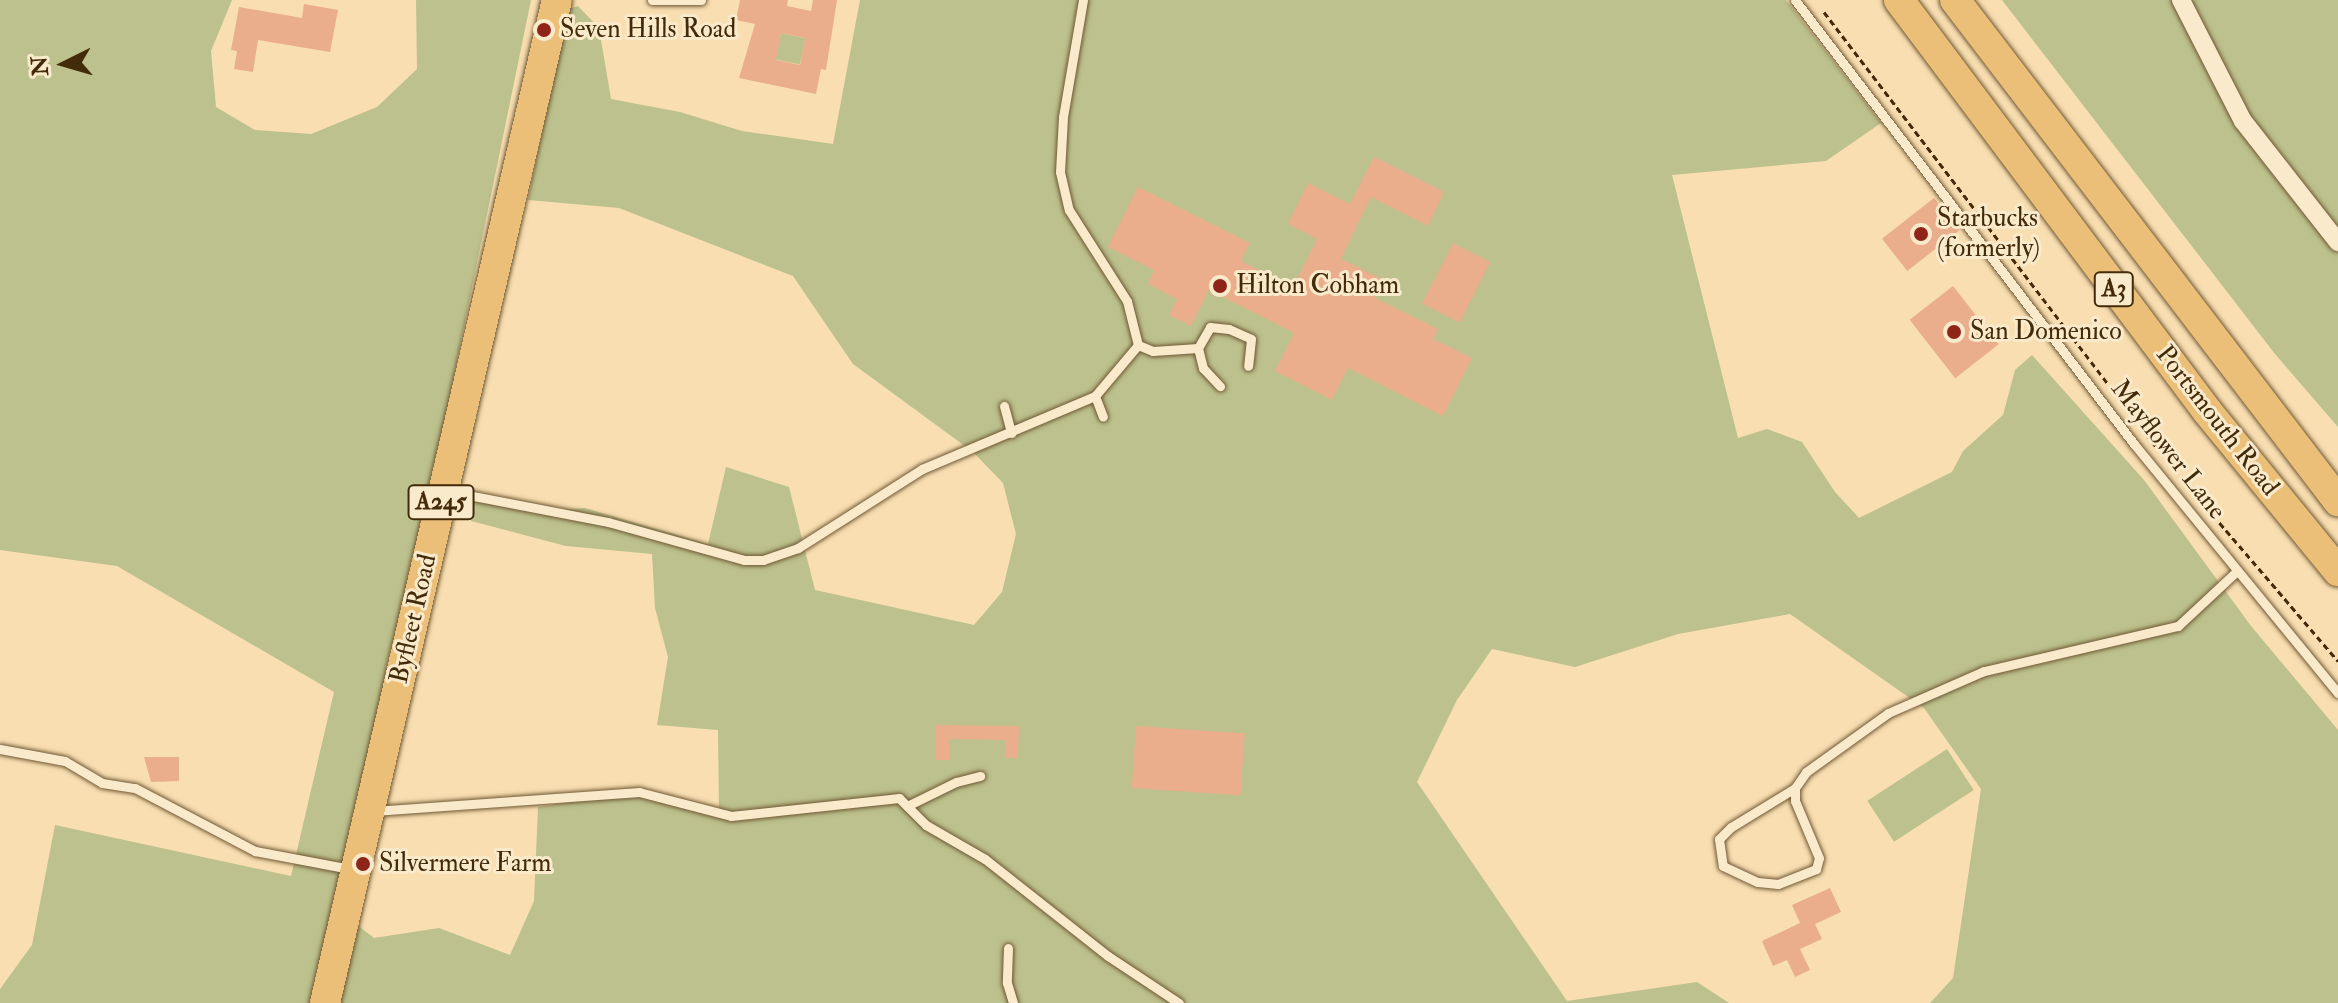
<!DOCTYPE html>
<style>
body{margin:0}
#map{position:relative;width:2338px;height:1003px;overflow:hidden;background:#f8deb1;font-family:"IM FELL Double Pica",serif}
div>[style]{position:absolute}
.green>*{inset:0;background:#bcc18d;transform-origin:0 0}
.building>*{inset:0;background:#eaae8c;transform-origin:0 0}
.path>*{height:3px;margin-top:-1.5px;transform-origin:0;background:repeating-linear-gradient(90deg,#432b0a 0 6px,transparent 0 10px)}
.roads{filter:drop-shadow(0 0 2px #705834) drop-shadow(0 0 2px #705834)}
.service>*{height:9px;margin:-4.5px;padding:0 4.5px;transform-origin:4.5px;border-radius:4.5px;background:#faeacc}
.minor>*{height:18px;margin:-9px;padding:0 9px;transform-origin:9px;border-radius:9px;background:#faeacc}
.primary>*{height:30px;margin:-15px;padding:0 15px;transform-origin:15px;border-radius:15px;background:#ecbf78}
.trunk>*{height:30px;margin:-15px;padding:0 15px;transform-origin:15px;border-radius:15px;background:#ecbf78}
.dots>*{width:22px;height:22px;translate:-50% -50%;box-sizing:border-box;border:4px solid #faeacc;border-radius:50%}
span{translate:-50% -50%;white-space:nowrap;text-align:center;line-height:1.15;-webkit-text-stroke:6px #faeacc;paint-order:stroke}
.shield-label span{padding:2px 6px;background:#faeacc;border:2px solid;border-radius:6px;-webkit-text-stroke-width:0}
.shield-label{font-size:24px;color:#432b0a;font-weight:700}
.poi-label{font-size:26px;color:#432b0a}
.left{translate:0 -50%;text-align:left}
.street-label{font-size:26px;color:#432b0a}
.north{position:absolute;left:24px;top:24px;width:80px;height:80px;-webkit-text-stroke:6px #faeacc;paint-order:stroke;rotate:265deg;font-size:22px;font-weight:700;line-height:32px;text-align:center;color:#432b0a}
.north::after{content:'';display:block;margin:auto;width:28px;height:36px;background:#432b0a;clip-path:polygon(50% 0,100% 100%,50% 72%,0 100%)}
</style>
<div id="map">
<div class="green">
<i style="clip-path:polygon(0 0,232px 0,211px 51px,216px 107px,255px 130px,311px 134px,377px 107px,417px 69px,416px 0,531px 0,422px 531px,387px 663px,347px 917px,374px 938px,439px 928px,510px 955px,534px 901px,538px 807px,639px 792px,719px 812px,718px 730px,657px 725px,668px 657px,655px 608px,652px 554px,566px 546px,471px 521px,471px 491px,540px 511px,585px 508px,708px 544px,726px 467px,789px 487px,815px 590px,974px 625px,1002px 592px,1016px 534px,1003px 483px,973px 452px,853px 364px,793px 276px,619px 208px,528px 200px,568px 9px,578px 6px,599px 28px,611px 99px,680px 112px,742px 131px,833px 144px,860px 0,1786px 0,1881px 123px,1826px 161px,1672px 175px,1738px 438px,1767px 429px,1802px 442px,1835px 492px,1859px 518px,1952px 472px,1963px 451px,2003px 415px,2015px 370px,2032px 355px,2144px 480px,2251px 626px,2338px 730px,2338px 1003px,1930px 1003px,1953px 978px,1981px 789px,1924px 708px,1790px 614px,1678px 634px,1575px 667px,1492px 649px,1457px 700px,1417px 782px,1567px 1001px,1697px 982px,1729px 1003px,0 1003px,0 989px,32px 945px,55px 825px,291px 876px,334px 692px,117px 566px,0 550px)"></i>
<i style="clip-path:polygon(2002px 0,2338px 0,2338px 427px,2275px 354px)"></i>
<i style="left:781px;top:33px;width:25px;height:27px;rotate:12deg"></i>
<i style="left:1947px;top:749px;width:49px;height:95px;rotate:57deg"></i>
</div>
<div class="building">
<i style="clip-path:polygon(evenodd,740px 0,788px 0,787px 6px,811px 11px,813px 0,837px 0,826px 70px,821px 69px,816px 94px,739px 78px,755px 24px,736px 20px,740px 0,781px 33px,805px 38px,800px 65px,776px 60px,781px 33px)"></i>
<i style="clip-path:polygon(304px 4px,338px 10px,330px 52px,258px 40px,253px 72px,234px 69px,237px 51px,231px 50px,239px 7px,302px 18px)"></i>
<i style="clip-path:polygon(1374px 157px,1444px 192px,1428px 226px,1371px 197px,1341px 259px,1384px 280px,1375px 298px,1438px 329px,1433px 339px,1472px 358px,1443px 416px,1348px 368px,1332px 400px,1275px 371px,1294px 333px,1209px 290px,1191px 326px,1169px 315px,1177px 299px,1148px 284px,1154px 270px,1108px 247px,1138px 187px,1250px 243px,1241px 261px,1293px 287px,1317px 239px,1288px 224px,1308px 183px,1350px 204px)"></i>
<i style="left:1934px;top:198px;width:41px;height:66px;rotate:52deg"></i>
<i style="left:1453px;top:243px;width:42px;height:68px;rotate:27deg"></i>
<i style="left:1953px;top:286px;width:74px;height:55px;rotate:52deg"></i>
<i style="clip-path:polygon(936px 725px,1019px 726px,1018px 758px,1005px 758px,1005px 740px,949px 739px,949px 760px,936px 760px)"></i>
<i style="left:1136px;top:726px;width:109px;height:62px;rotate:4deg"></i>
<i style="clip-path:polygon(144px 757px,179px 757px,179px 781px,151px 782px)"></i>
<i style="clip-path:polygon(1830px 888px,1841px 912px,1815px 924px,1822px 939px,1800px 949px,1810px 970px,1795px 977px,1787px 960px,1773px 966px,1762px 941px,1800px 923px,1792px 905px)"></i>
</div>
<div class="path">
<i style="left:1824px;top:12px;width:549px;rotate:52.63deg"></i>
<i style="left:2200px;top:500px;width:212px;rotate:49.4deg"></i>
</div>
<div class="roads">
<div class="service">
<i style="left:652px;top:0;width:49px"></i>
<i style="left:1083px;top:0;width:119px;rotate:99.7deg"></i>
<i style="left:1063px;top:117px;width:55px;rotate:93.1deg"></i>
<i style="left:1060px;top:172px;width:39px;rotate:77deg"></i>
<i style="left:1069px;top:210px;width:108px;rotate:57.5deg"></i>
<i style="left:1127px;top:301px;width:45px;rotate:76deg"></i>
<i style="left:1138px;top:345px;width:16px;rotate:22deg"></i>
<i style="left:1153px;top:351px;width:45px;rotate:-3.8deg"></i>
<i style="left:1198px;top:348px;width:24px;rotate:-60deg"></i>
<i style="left:1210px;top:327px;width:19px;rotate:6deg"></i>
<i style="left:1229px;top:329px;width:24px;rotate:24deg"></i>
<i style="left:1251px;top:339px;width:27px;rotate:96deg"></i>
<i style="left:1795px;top:0;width:559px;rotate:52.64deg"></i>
<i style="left:2134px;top:444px;width:322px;rotate:50.7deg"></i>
<i style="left:1198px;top:348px;width:21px;rotate:76deg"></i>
<i style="left:1203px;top:368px;width:25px;rotate:47deg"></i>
<i style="left:1095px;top:396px;width:22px;rotate:69deg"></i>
<i style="left:1004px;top:406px;width:28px;rotate:75deg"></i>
<i style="left:447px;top:491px;width:164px;rotate:10.9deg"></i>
<i style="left:608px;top:522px;width:141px;rotate:15.6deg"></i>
<i style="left:744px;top:560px;width:19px"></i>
<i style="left:763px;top:560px;width:37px;rotate:-19deg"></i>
<i style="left:798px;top:548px;width:147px;rotate:-32.5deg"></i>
<i style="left:922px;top:469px;width:188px;rotate:-22.9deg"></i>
<i style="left:1095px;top:396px;width:67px;rotate:-49.9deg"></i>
<i style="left:0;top:749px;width:66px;rotate:10.5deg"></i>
<i style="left:65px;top:761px;width:43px;rotate:30.7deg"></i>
<i style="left:102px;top:783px;width:33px;rotate:9deg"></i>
<i style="left:135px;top:788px;width:136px;rotate:27.7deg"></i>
<i style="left:255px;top:851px;width:97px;rotate:10.7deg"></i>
<i style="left:1795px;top:788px;width:75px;rotate:148.6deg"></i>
<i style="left:1731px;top:827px;width:17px;rotate:135deg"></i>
<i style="left:1719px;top:839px;width:27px;rotate:82deg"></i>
<i style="left:1723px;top:866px;width:38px;rotate:25deg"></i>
<i style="left:1758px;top:882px;width:20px;rotate:6deg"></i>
<i style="left:1778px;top:884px;width:41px;rotate:-21.5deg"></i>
<i style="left:1816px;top:869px;width:11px;rotate:-75deg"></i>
<i style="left:1819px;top:858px;width:62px;rotate:-112.8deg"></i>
<i style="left:1795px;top:801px;width:13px;rotate:-90deg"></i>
<i style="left:1795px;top:788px;width:19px;rotate:-55deg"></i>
<i style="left:1806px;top:772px;width:101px;rotate:-35.7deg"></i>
<i style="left:1888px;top:713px;width:105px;rotate:-23.6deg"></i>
<i style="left:1984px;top:671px;width:199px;rotate:-13.1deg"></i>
<i style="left:2178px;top:626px;width:79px;rotate:-43deg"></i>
<i style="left:907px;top:806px;width:55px;rotate:-26.1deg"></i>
<i style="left:956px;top:782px;width:25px;rotate:-14deg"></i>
<i style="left:374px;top:811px;width:266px;rotate:-4.1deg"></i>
<i style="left:639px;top:792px;width:95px;rotate:14.6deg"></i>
<i style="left:731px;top:816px;width:169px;rotate:-6.1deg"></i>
<i style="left:899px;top:798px;width:38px;rotate:45deg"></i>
<i style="left:926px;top:825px;width:68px;rotate:30deg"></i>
<i style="left:985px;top:859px;width:157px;rotate:38.3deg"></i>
<i style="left:1108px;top:956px;width:85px;rotate:33.5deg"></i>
<i style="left:1008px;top:948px;width:35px;rotate:92deg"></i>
<i style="left:1007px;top:983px;width:21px;rotate:73deg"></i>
</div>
<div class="minor">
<i style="left:2181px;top:0;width:136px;rotate:62.9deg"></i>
<i style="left:2243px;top:121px;width:154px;rotate:51.9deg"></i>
</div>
<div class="primary">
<i style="left:325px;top:1003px;width:1029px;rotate:-76.98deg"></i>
</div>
<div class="trunk">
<i style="left:1899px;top:0;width:514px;rotate:53.15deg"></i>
<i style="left:2207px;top:411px;width:207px;rotate:50.7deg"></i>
<i style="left:1955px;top:0;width:631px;rotate:52.6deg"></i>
</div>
</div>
<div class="dots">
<i style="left:544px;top:30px;background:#8f2418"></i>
<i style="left:1921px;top:234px;background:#8f2418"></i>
<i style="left:1220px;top:286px;background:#8f2418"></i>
<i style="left:1954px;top:332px;background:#8f2418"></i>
<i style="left:363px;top:864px;background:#8f2418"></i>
</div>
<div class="shield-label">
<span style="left:2114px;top:289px">A3</span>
<span style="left:441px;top:502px">A245</span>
</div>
<div class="poi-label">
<span class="left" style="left:560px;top:30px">Seven Hills Road</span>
<span class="left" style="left:1937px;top:234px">Starbucks<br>(formerly)</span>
<span class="left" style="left:1236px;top:286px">Hilton Cobham</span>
<span class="left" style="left:1970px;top:332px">San Domenico</span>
<span class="left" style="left:379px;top:864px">Silvermere Farm</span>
</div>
<div class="street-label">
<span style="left:2217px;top:421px;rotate:52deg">Portsmouth Road</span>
<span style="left:2168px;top:450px;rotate:52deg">Mayflower Lane</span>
<span style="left:414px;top:619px;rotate:-77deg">Byfleet Road</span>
</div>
<div class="north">N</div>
</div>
